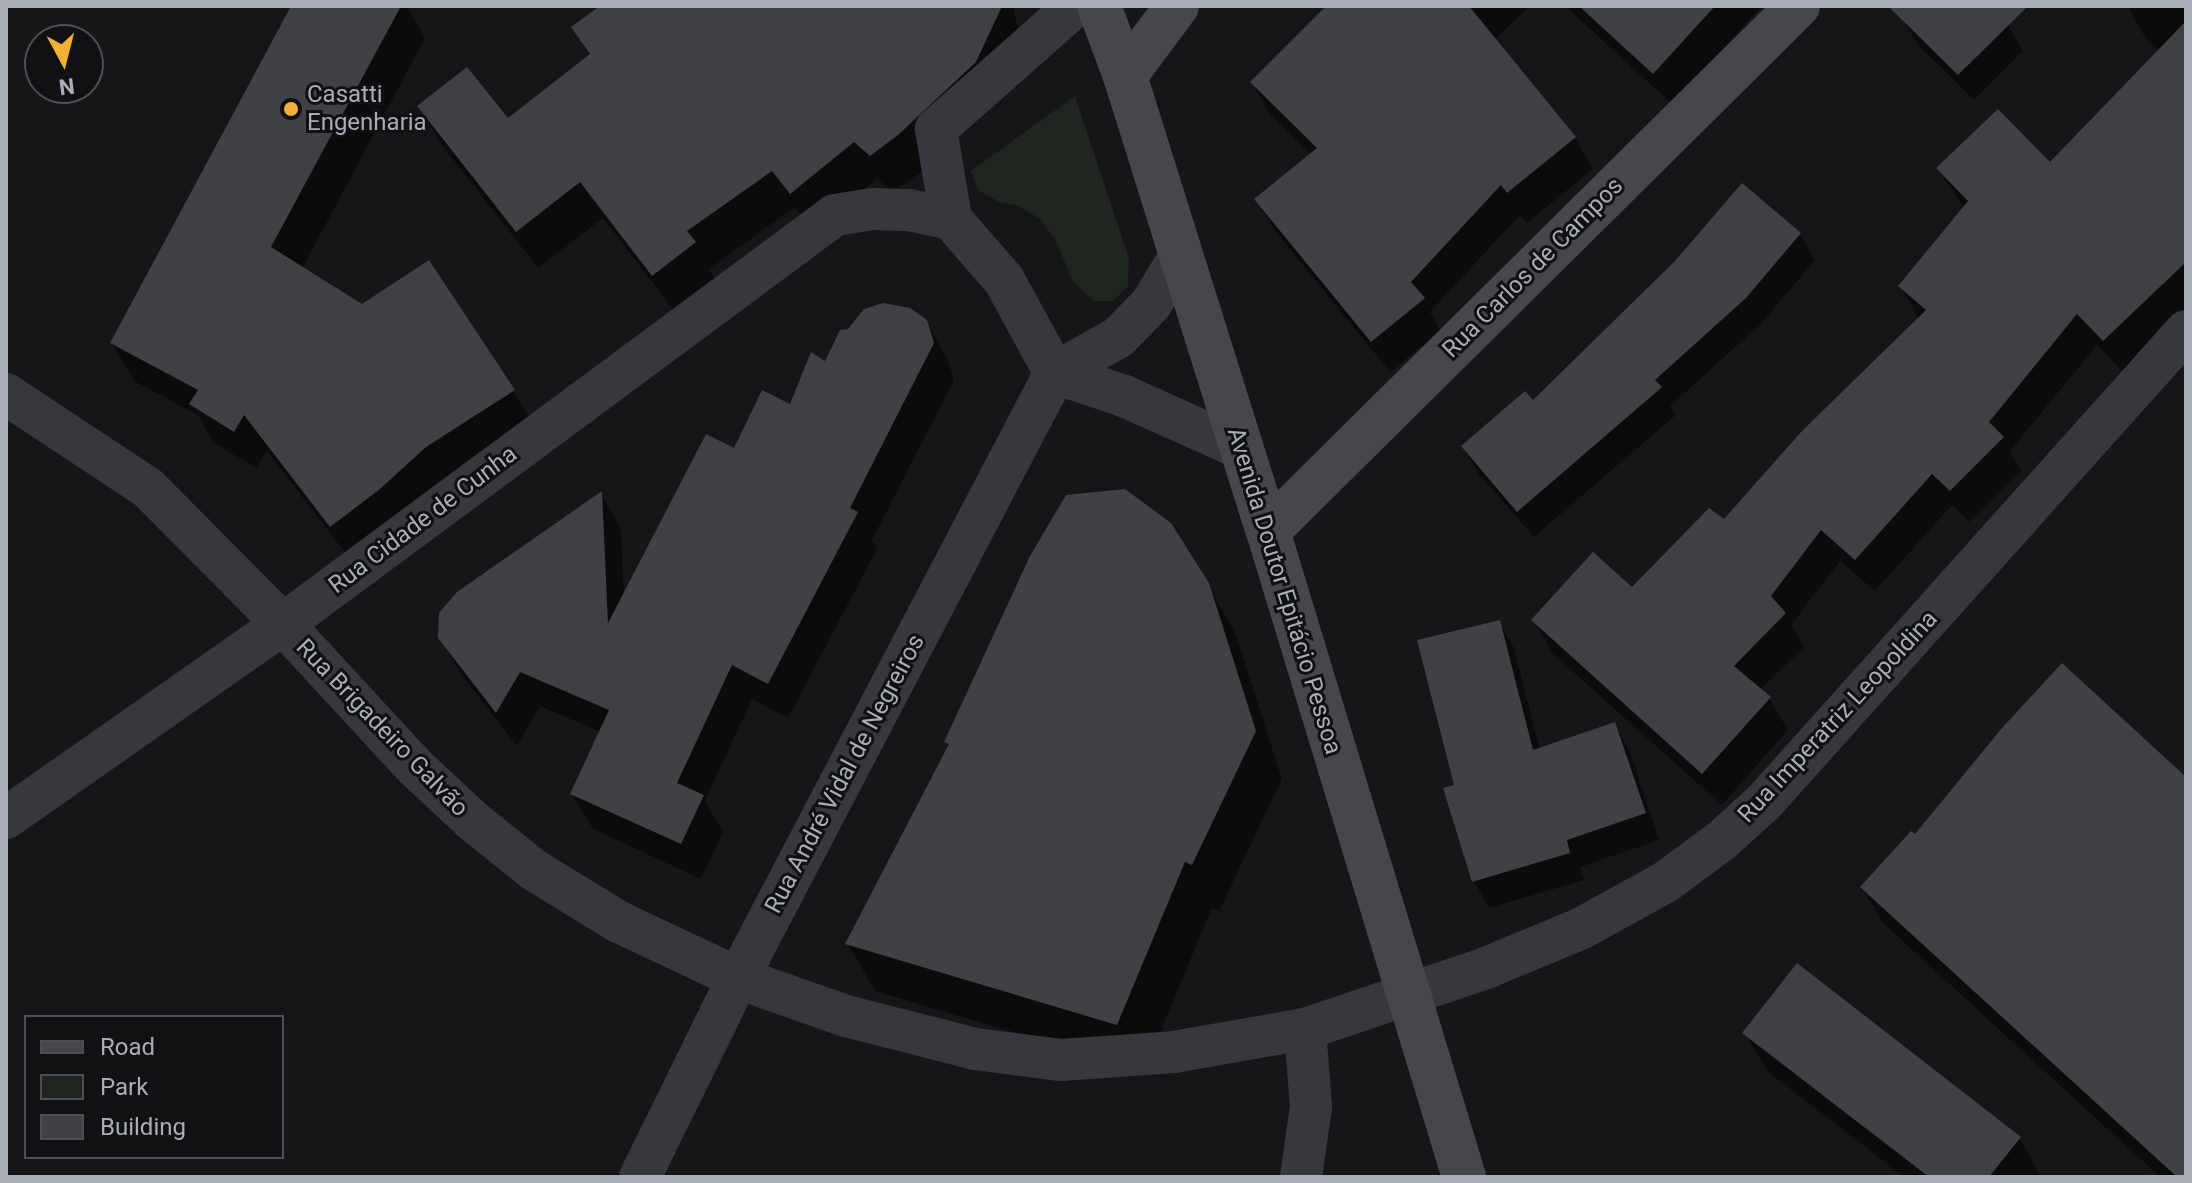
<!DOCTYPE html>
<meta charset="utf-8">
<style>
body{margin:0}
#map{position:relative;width:2192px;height:1183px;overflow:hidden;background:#161618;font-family:Roboto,sans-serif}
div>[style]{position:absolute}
.green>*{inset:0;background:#1e261f}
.shadow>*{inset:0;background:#0007}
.building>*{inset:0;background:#404145}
.street>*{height:42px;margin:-21px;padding:0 21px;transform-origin:21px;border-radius:21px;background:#37383d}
.secondary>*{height:44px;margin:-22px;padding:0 22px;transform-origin:22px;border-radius:22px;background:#45474d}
.dots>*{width:22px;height:22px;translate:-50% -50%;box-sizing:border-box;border:4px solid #111113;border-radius:50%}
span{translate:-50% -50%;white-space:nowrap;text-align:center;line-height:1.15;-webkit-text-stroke:6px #111113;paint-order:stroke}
.poi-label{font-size:24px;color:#a8adb8}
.left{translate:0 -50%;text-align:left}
.street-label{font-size:24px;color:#a8adb8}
.frame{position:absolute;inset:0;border:8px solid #a8adb8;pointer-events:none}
.legend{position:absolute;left:24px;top:1015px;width:260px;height:144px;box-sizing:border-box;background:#111113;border:2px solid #4d4f55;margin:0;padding:10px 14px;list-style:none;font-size:24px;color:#a8adb8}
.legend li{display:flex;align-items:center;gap:16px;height:40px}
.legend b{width:40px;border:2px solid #4d4f55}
.north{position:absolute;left:24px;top:24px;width:80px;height:80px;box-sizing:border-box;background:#111113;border:2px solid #4d4f55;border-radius:50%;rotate:173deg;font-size:22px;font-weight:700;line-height:32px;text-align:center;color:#a8adb8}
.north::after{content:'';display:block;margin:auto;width:28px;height:36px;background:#f2b134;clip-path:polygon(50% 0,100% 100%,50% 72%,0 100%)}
</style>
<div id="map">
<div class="green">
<i style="clip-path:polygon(1075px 96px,1129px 258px,1128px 286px,1113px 301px,1094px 301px,1073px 282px,1055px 239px,1040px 219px,1019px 206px,999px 202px,978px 190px,971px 171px)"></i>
</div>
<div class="shadow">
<i style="clip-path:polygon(293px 6px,407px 6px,425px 38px,302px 269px,513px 391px,535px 428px,353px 563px,267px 451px,256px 468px,213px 442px,198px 415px,134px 381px,112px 343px)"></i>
<i style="clip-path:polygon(603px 6px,1013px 6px,1022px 48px,997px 100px,920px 173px,893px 192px,877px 179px,813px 230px,795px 207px,709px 269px,716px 281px,675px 312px,603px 218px,538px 268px,441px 144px,419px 107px,507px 121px,590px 56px,573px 27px)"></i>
<i style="clip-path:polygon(1329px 6px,1530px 6px,1494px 40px,1575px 138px,1593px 169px,1527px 223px,1520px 215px,1430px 312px,1441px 331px,1390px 372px,1275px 231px,1257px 200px,1312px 155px,1270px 114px,1252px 82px)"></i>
<i style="clip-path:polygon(1565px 6px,1762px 6px,1672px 104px)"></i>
<i style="clip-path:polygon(1916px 6px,1989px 6px,2008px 25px,2023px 51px,1974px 100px,1918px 45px,1903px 19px)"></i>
<i style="clip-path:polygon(2186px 6px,2186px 311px,2123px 372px,2097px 345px,2010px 451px,2021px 470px,1969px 522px,1952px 505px,1875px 591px,1840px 561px,1791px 625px,1804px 647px,1760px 690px,1769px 698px,1788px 730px,1722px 805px,1552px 653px,1534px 620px,1632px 589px,1724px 522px,1919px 319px,1900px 286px,1964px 208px,1938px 169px,2050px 165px,2159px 52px,2146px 39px,2128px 7px)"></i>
<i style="clip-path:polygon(1800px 234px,1815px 260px,1761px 324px,1670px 406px,1676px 415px,1534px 537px,1478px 473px,1463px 447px)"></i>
<i style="clip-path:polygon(926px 322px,947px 358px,954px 380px,872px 540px,877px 549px,788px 718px,752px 699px,705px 801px,723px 832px,701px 879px,593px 829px,572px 794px,601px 732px,540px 706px,517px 746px,461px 674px,440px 637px,601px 494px,621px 529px,624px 596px,735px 451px,791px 407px,825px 364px)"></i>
<i style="clip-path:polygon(1207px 584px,1235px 632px,1282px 779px,1219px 911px,1212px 908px,1144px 1071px,875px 991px,848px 944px,950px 747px,947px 741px)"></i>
<i style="clip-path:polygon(1499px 622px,1514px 648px,1540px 749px,1614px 724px,1630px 751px,1659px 840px,1580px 867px,1584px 880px,1489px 908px,1474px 881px,1456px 786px)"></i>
<i style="clip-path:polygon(2186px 780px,2186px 1177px,2160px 1177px,1883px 923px,1862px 887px,1915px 837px)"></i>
<i style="clip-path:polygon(1745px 1033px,2019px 1138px,2041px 1176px,1904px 1177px,1767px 1071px)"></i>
</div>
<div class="building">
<i style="clip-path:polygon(291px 6px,401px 6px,271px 247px,362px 304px,429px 260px,515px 390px,426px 447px,380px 489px,330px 527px,244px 415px,234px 432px,189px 404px,198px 390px,110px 343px)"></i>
<i style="clip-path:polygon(600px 6px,1002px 6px,976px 62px,898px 135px,870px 156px,854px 142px,790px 194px,772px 171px,687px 231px,696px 242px,652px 276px,580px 182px,516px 232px,417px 106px,467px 67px,508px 118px,590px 54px,571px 27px)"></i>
<i style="clip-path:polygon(1326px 6px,1469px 6px,1576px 137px,1507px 193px,1501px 185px,1411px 282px,1425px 298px,1371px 342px,1254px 199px,1317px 148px,1250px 82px)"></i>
<i style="clip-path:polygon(1579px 6px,1715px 6px,1653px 74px)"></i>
<i style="clip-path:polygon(1888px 6px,2028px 6px,1958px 75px)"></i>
<i style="clip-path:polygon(2186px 21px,2186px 262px,2103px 341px,2077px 314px,1989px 422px,2004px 437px,1950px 491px,1932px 474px,1855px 560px,1821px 530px,1771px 596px,1786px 613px,1734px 666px,1771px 697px,1702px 774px,1531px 620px,1593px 552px,1632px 587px,1709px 508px,1724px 519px,1802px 431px,1926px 310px,1898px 286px,1968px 201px,1936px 168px,1998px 109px,2050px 162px)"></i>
<i style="clip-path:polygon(1742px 183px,1801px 233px,1746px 298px,1655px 380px,1662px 387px,1517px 512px,1461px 446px,1525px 391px,1533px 400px,1675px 261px)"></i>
<i style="clip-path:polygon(883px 303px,910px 308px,927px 320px,934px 343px,850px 508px,858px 512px,768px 684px,732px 665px,677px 783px,704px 795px,681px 844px,570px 794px,609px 710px,520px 672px,496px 713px,438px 638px,439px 613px,457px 592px,602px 491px,608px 623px,706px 434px,734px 448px,762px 390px,790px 404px,811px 352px,825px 361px,840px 330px,848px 329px,864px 309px)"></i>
<i style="clip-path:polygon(1125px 489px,1171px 523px,1209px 583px,1256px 731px,1192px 865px,1185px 862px,1117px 1025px,845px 944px,949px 744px,944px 742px,1030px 556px,1066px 495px)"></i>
<i style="clip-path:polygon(1500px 620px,1533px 750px,1615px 722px,1646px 813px,1567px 840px,1570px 853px,1472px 882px,1443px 788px,1454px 785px,1417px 640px)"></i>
<i style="clip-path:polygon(2062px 663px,2186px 777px,2186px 1177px,2177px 1177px,1860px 887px,1911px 831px,1915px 834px,2002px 728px)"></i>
<i style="clip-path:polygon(1797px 963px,2021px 1137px,1989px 1177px,1929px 1177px,1742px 1033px)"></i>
</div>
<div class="street">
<i style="left:1075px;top:6px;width:186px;rotate:138.5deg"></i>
<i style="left:936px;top:129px;width:91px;rotate:80.5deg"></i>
<i style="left:951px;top:219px;width:81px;rotate:49deg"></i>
<i style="left:1004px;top:280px;width:106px;rotate:61.3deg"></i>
<i style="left:1055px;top:373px;width:73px;rotate:18.4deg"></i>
<i style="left:1124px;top:396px;width:127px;rotate:24.1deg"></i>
<i style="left:1055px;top:373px;width:73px;rotate:-29.4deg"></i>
<i style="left:1119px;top:337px;width:46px;rotate:-45.9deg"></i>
<i style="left:1151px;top:304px;width:56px;rotate:-58.9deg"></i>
<i style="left:6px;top:394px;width:170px;rotate:33.5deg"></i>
<i style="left:148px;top:488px;width:192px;rotate:45.2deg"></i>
<i style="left:283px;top:624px;width:193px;rotate:47.3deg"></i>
<i style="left:414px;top:766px;width:81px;rotate:43deg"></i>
<i style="left:473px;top:821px;width:78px;rotate:38.8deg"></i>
<i style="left:534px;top:870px;width:100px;rotate:31.5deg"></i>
<i style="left:619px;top:922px;width:132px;rotate:25.2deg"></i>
<i style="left:738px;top:978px;width:114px;rotate:19.4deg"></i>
<i style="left:846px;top:1016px;width:133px;rotate:14.3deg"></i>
<i style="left:975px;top:1049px;width:87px;rotate:7.3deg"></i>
<i style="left:1061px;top:1060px;width:113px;rotate:-4deg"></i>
<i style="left:1174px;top:1052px;width:133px;rotate:-10deg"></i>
<i style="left:1305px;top:1029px;width:191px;rotate:-18.6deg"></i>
<i style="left:1486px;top:968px;width:104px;rotate:-22.6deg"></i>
<i style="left:1582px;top:928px;width:94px;rotate:-28.8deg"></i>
<i style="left:1664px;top:883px;width:71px;rotate:-36.4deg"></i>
<i style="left:1721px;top:841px;width:58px;rotate:-42.2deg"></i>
<i style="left:1764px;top:802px;width:632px;rotate:-48.14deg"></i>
<i style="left:6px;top:818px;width:338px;rotate:-35deg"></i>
<i style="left:283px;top:624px;width:687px;rotate:-36.54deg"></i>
<i style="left:835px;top:215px;width:38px;rotate:-9deg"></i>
<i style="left:873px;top:209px;width:36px;rotate:2deg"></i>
<i style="left:909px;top:210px;width:43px;rotate:12.1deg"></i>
<i style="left:640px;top:1177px;width:222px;rotate:-63.8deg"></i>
<i style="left:738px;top:978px;width:683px;rotate:-62.35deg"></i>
<i style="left:1301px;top:1177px;width:71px;rotate:-81.9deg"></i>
<i style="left:1311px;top:1107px;width:78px;rotate:-94.4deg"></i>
</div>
<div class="secondary">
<i style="left:1099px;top:6px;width:75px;rotate:69.6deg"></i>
<i style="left:1125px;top:76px;width:477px;rotate:72.6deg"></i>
<i style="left:1268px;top:531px;width:675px;rotate:73.12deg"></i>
<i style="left:1125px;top:76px;width:87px;rotate:-53.4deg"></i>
<i style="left:1268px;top:531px;width:746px;rotate:-44.73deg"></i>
</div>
<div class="dots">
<i style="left:291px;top:109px;background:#f2b134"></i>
</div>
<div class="poi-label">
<span class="left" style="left:307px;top:109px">Casatti<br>Engenharia</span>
</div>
<div class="street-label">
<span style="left:1533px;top:268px;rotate:-45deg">Rua Carlos de Campos</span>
<span style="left:423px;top:520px;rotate:-37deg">Rua Cidade de Cunha</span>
<span style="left:1284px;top:591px;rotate:73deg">Avenida Doutor Epitácio Pessoa</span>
<span style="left:1838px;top:717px;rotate:-47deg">Rua Imperatriz Leopoldina</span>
<span style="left:382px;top:728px;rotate:46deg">Rua Brigadeiro Galvão</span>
<span style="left:845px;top:774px;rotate:-62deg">Rua André Vidal de Negreiros</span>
</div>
<div class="frame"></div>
<ul class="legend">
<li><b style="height:10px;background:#45474d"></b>Road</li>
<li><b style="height:22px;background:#1e261f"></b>Park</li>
<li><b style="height:22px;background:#404145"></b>Building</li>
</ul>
<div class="north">N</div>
</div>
